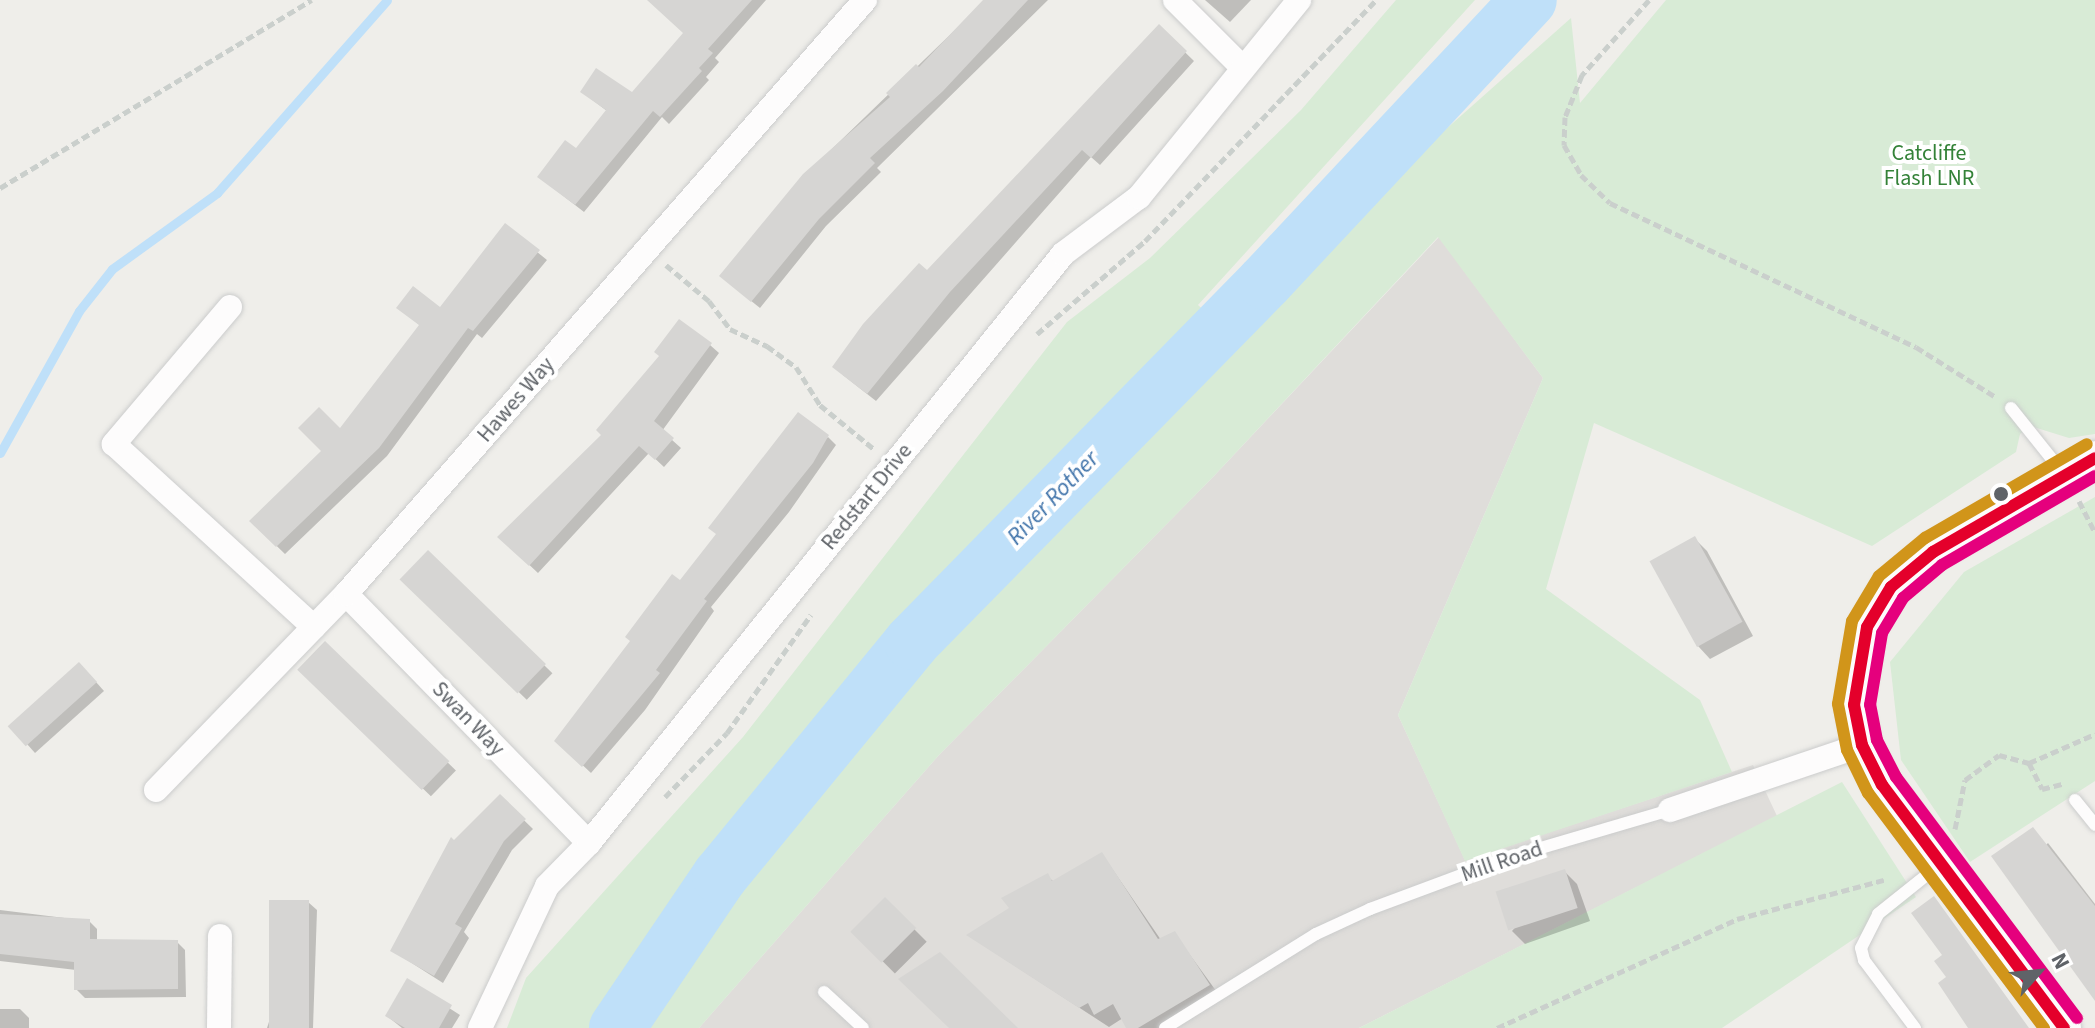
<!DOCTYPE html>
<style>
body{margin:0}
#map{position:relative;width:2095px;height:1028px;overflow:hidden;background:#efeeea;font-family:"Source Sans 3",sans-serif}
div>[style]{position:absolute}
.industrial>*{inset:0;background:#dfddda}
.green>*{inset:0;background:#d8ebd6}
.shadow>*{inset:0;background:#0003;transform-origin:0 0}
.stream>*{height:9px;margin:-4.5px;padding:0 4.5px;transform-origin:4.5px;border-radius:4.5px;background:#bfe0f9}
.river>*{height:56px;margin:-28px;padding:0 28px;transform-origin:28px;border-radius:28px;background:#bfe0f9}
.building>*{inset:0;background:#d6d5d3;transform-origin:0 0}
.path>*{height:5px;margin-top:-2.5px;transform-origin:0;background:repeating-linear-gradient(90deg,#cacfcc 0 8px,transparent 0 12px)}
.roads{filter:drop-shadow(0 0 2px #cbcccc) drop-shadow(0 0 2px #cbcccc)}
.lane>*{height:12px;margin:-6px;padding:0 6px;transform-origin:6px;border-radius:6px;background:#fdfcfc}
.street>*{height:24px;margin:-12px;padding:0 12px;transform-origin:12px;border-radius:12px;background:#fdfcfc}
.secondary>*{height:34px;margin:-17px;padding:0 17px;transform-origin:17px;border-radius:17px;background:#fdfcfc}
.bus-1>*{height:12px;margin:-6px;padding:0 6px;transform-origin:6px;border-radius:6px;background:#e4002b}
.bus-2>*{height:12px;margin:-6px;padding:0 6px;transform-origin:6px;border-radius:6px;background:#e5007d}
.bus-3>*{height:12px;margin:-6px;padding:0 6px;transform-origin:6px;border-radius:6px;background:#d1951a}
.dots>*{width:22px;height:22px;translate:-50% -50%;box-sizing:border-box;border:4px solid #fff;border-radius:50%}
span{translate:-50% -50%;white-space:nowrap;text-align:center;line-height:1.15;-webkit-text-stroke:8px #fff;paint-order:stroke}
.park-label{font-size:22px;color:#348238}
.street-label{font-size:22px;color:#5f6368}
.water-label{font-size:24px;color:#4174aa;font-style:italic}
.north{position:absolute;left:1999px;top:932px;width:80px;height:80px;-webkit-text-stroke:6px #fff;paint-order:stroke;rotate:63deg;font-size:22px;font-weight:700;line-height:32px;text-align:center;color:#5f6368}
.north::after{content:'';display:block;margin:auto;width:28px;height:36px;background:#5f6368;clip-path:polygon(50% 0,100% 100%,50% 72%,0 100%)}
</style>
<div id="map">
<div class="industrial">
<i style="clip-path:polygon(1439px 237px,1543px 378px,1398px 715px,1465px 860px,1753px 765px,1777px 816px,1359px 1028px,699px 1028px,939px 755px,1213px 477px)"></i>
</div>
<div class="green">
<i style="clip-path:polygon(1396px 0,1475px 0,1198px 305px,1241px 344px,1436px 138px,1571px 18px,1580px 103px,1666px 0,2095px 0,2095px 434px,2069px 438px,2030px 426px,2020px 434px,2016px 452px,1872px 546px,1594px 423px,1546px 589px,1700px 700px,1732px 772px,1465px 861px,1398px 715px,1543px 378px,1438px 237px,1213px 477px,939px 755px,699px 1028px,507px 1028px,526px 978px,743px 737px,1067px 322px,1150px 258px,1301px 110px)"></i>
<i style="clip-path:polygon(2095px 497px,2095px 781px,1970px 862px,1901px 760px,1890px 662px,1964px 572px)"></i>
<i style="clip-path:polygon(1842px 782px,1916px 897px,1722px 1028px,1359px 1028px)"></i>
</div>
<div class="shadow">
<i style="clip-path:polygon(662px 0,766px 0,715px 58px,719px 62px,706px 77px,709px 80px,669px 124px,662px 117px,584px 212px,548px 184px,607px 111px,582px 92px,633px 94px,685px 33px)"></i>
<i style="clip-path:polygon(986px 0,1048px 0,877px 168px,881px 172px,826px 226px,760px 308px,730px 284px,804px 176px)"></i>
<i style="clip-path:polygon(1205px 0,1251px 0,1230px 22px)"></i>
<i style="clip-path:polygon(1159px 27px,1194px 61px,1100px 165px,1091px 157px,876px 401px,843px 375px,927px 272px)"></i>
<i style="clip-path:polygon(505px 226px,547px 260px,482px 338px,477px 334px,387px 456px,285px 554px,251px 521px,324px 451px,421px 326px,407px 315px,440px 310px)"></i>
<i style="clip-path:polygon(710px 345px,719px 353px,662px 431px,681px 448px,664px 467px,649px 453px,538px 573px,508px 545px,603px 435px,662px 356px)"></i>
<i style="clip-path:polygon(828px 437px,836px 445px,789px 512px,711px 607px,714px 611px,645px 710px,591px 773px,557px 741px,681px 583px)"></i>
<i style="clip-path:polygon(1694px 538px,1707px 551px,1753px 636px,1710px 659px,1698px 646px)"></i>
<i style="left:428px;top:553px;width:173px;height:37px;rotate:44deg"></i>
<i style="left:325px;top:644px;width:182px;height:36px;rotate:44deg"></i>
<i style="clip-path:polygon(88px 673px,104px 691px,35px 753px,27px 744px)"></i>
<i style="clip-path:polygon(500px 797px,533px 829px,512px 850px,464px 932px,469px 938px,443px 983px,393px 951px,455px 842px)"></i>
<i style="clip-path:polygon(2048px 843px,2095px 904px,2095px 998px,2046px 845px)"></i>
<i style="clip-path:polygon(1102px 854px,1161px 940px,1174px 933px,1222px 999px,1172px 1028px,1129px 1028px,1123px 1018px,1109px 1027px,969px 936px,1012px 908px,1047px 876px,1054px 882px)"></i>
<i style="clip-path:polygon(1564px 871px,1577px 884px,1590px 921px,1525px 944px,1512px 931px)"></i>
<i style="left:885px;top:900px;width:59px;height:45px;rotate:45deg"></i>
<i style="clip-path:polygon(308px 902px,317px 910px,313px 1028px,267px 1028px)"></i>
<i style="clip-path:polygon(0 910px,89px 921px,97px 929px,97px 941px,177px 942px,185px 950px,186px 997px,85px 998px,76px 989px,76px 970px,0 961px)"></i>
<i style="clip-path:polygon(407px 981px,460px 1015px,452px 1028px,402px 1028px,387px 1016px)"></i>
<i style="clip-path:polygon(0 1009px,20px 1009px,29px 1018px,29px 1028px,0 1028px)"></i>
</div>
<div class="stream">
<i style="left:0;top:453px;width:162px;rotate:-60.9deg"></i>
<i style="left:79px;top:311px;width:53px;rotate:-51.8deg"></i>
<i style="left:112px;top:269px;width:130px;rotate:-35.9deg"></i>
<i style="left:217px;top:193px;width:257px;rotate:-48.6deg"></i>
</div>
<div class="river">
<i style="left:617px;top:1028px;width:184px;rotate:-55.9deg"></i>
<i style="left:720px;top:876px;width:303px;rotate:-50.6deg"></i>
<i style="left:912px;top:642px;width:504px;rotate:-45.56deg"></i>
<i style="left:1265px;top:282px;width:386px;rotate:-46.9deg"></i>
</div>
<div class="building">
<i style="clip-path:polygon(647px 0,752px 0,708px 49px,713px 53px,699px 68px,702px 71px,660px 117px,653px 111px,575px 205px,537px 177px,565px 140px,576px 148px,606px 110px,580px 92px,596px 68px,632px 92px,683px 33px)"></i>
<i style="clip-path:polygon(983px 0,1028px 0,943px 91px,870px 158px,875px 163px,819px 219px,751px 302px,719px 276px,803px 174px,890px 97px,886px 93px,916px 64px,919px 67px)"></i>
<i style="clip-path:polygon(1159px 24px,1187px 51px,1091px 158px,1082px 150px,950px 292px,867px 394px,832px 367px,863px 324px,919px 263px,927px 270px)"></i>
<i style="clip-path:polygon(505px 223px,540px 250px,473px 331px,468px 328px,379px 448px,276px 547px,249px 521px,321px 451px,298px 428px,319px 407px,340px 428px,419px 325px,396px 308px,413px 286px,440px 307px)"></i>
<i style="clip-path:polygon(679px 319px,712px 343px,654px 421px,674px 438px,655px 460px,639px 446px,529px 566px,497px 537px,601px 435px,596px 430px,659px 356px,654px 352px)"></i>
<i style="clip-path:polygon(798px 412px,829px 435px,813px 463px,704px 599px,707px 601px,656px 670px,660px 673px,582px 767px,554px 741px,630px 641px,625px 637px,672px 574px,680px 580px,716px 534px,708px 528px)"></i>
<i style="left:1695px;top:536px;width:98px;height:52px;rotate:61deg"></i>
<i style="left:428px;top:550px;width:164px;height:41px;rotate:44deg"></i>
<i style="left:325px;top:641px;width:173px;height:40px;rotate:44deg"></i>
<i style="left:79px;top:662px;width:27px;height:96px;rotate:48deg"></i>
<i style="clip-path:polygon(500px 794px,526px 819px,504px 841px,455px 924px,462px 928px,434px 976px,390px 951px,451px 837px,454px 840px)"></i>
<i style="clip-path:polygon(2033px 827px,2095px 906px,2095px 1001px,1991px 856px)"></i>
<i style="clip-path:polygon(1102px 852px,1158px 939px,1175px 931px,1210px 985px,1138px 1028px,1126px 1028px,1113px 1004px,1094px 1015px,1088px 1003px,1079px 1008px,966px 935px,1009px 908px,1001px 898px,1048px 873px,1052px 881px)"></i>
<i style="left:1565px;top:869px;width:41px;height:73px;rotate:72deg"></i>
<i style="clip-path:polygon(1934px 896px,2029px 1028px,1968px 1028px,1938px 983px,1946px 977px,1934px 961px,1942px 955px,1911px 913px)"></i>
<i style="left:885px;top:897px;width:44px;height:49px;rotate:45deg"></i>
<i style="left:269px;top:900px;width:40px;height:128px"></i>
<i style="clip-path:polygon(0 914px,90px 919px,90px 939px,178px 940px,178px 989px,74px 990px,74px 962px,0 954px)"></i>
<i style="clip-path:polygon(940px 952px,1018px 1028px,949px 1028px,898px 979px)"></i>
<i style="clip-path:polygon(407px 978px,452px 1005px,439px 1028px,405px 1028px,385px 1016px)"></i>
</div>
<div class="path">
<i style="left:1649px;top:0;width:101px;rotate:131.8deg"></i>
<i style="left:1582px;top:75px;width:45px;rotate:112deg"></i>
<i style="left:1565px;top:117px;width:28px;rotate:92deg"></i>
<i style="left:1564px;top:145px;width:34px;rotate:60deg"></i>
<i style="left:1581px;top:175px;width:40px;rotate:44deg"></i>
<i style="left:1610px;top:203px;width:338px;rotate:25.2deg"></i>
<i style="left:1916px;top:347px;width:92px;rotate:32.1deg"></i>
<i style="left:0;top:188px;width:364px;rotate:-31.1deg"></i>
<i style="left:666px;top:265px;width:56px;rotate:39.9deg"></i>
<i style="left:709px;top:301px;width:35px;rotate:53deg"></i>
<i style="left:730px;top:329px;width:41px;rotate:24.7deg"></i>
<i style="left:767px;top:346px;width:36px;rotate:36deg"></i>
<i style="left:796px;top:367px;width:45px;rotate:57.7deg"></i>
<i style="left:820px;top:405px;width:70px;rotate:39.2deg"></i>
<i style="left:1037px;top:334px;width:143px;rotate:-40.7deg"></i>
<i style="left:1145px;top:241px;width:334px;rotate:-46.2deg"></i>
<i style="left:2079px;top:501px;width:35px;rotate:63deg"></i>
<i style="left:2029px;top:763px;width:29px;rotate:63deg"></i>
<i style="left:2042px;top:789px;width:21px;rotate:-14deg"></i>
<i style="left:665px;top:797px;width:89px;rotate:-45.9deg"></i>
<i style="left:727px;top:733px;width:145px;rotate:-54.6deg"></i>
<i style="left:1955px;top:829px;width:50px;rotate:-78.5deg"></i>
<i style="left:1965px;top:780px;width:42px;rotate:-36.3deg"></i>
<i style="left:1999px;top:755px;width:31px;rotate:15deg"></i>
<i style="left:2029px;top:763px;width:72px;rotate:-23.7deg"></i>
<i style="left:1497px;top:1028px;width:264px;rotate:-24.4deg"></i>
<i style="left:1737px;top:919px;width:152px;rotate:-14.9deg"></i>
</div>
<div class="roads">
<div class="lane">
<i style="left:2011px;top:408px;width:83px;rotate:51.3deg"></i>
<i style="left:2075px;top:800px;width:32px;rotate:51deg"></i>
<i style="left:824px;top:992px;width:53px;rotate:42.7deg"></i>
<i style="left:1165px;top:1028px;width:178px;rotate:-31.9deg"></i>
<i style="left:1316px;top:934px;width:60px;rotate:-24.8deg"></i>
<i style="left:1370px;top:909px;width:149px;rotate:-20.4deg"></i>
<i style="left:1510px;top:857px;width:167px;rotate:-16.4deg"></i>
<i style="left:1915px;top:1028px;width:85px;rotate:-126.9deg"></i>
<i style="left:1864px;top:960px;width:12px;rotate:-104deg"></i>
<i style="left:1861px;top:948px;width:38px;rotate:-63deg"></i>
<i style="left:1878px;top:914px;width:77px;rotate:-38.7deg"></i>
</div>
<div class="street">
<i style="left:1175px;top:0;width:95px;rotate:45deg"></i>
<i style="left:230px;top:307px;width:180px;rotate:130.3deg"></i>
<i style="left:114px;top:444px;width:271px;rotate:42.5deg"></i>
<i style="left:346px;top:594px;width:348px;rotate:45.7deg"></i>
<i style="left:156px;top:790px;width:273px;rotate:-45.9deg"></i>
<i style="left:346px;top:594px;width:789px;rotate:-48.86deg"></i>
<i style="left:1670px;top:810px;width:203px;rotate:-18.7deg"></i>
<i style="left:219px;top:1028px;width:92px;rotate:-89.4deg"></i>
<i style="left:480px;top:1028px;width:157px;rotate:-64.7deg"></i>
<i style="left:547px;top:886px;width:60px;rotate:-45.7deg"></i>
<i style="left:589px;top:843px;width:756px;rotate:-51.17deg"></i>
<i style="left:1063px;top:254px;width:95px;rotate:-36.9deg"></i>
<i style="left:1139px;top:197px;width:254px;rotate:-50.9deg"></i>
</div>
<div class="secondary">
<i style="left:2064px;top:1028px;width:304px;rotate:-126.8deg"></i>
<i style="left:1882px;top:785px;width:45px;rotate:-116.6deg"></i>
<i style="left:1862px;top:745px;width:41px;rotate:-101.3deg"></i>
<i style="left:1854px;top:705px;width:79px;rotate:-80.5deg"></i>
<i style="left:1867px;top:627px;width:47px;rotate:-59deg"></i>
<i style="left:1891px;top:587px;width:55px;rotate:-39.8deg"></i>
<i style="left:1933px;top:552px;width:187px;rotate:-30.1deg"></i>
</div>
</div>
<div class="bus-1">
<i style="left:2064px;top:1028px;width:304px;rotate:-126.8deg"></i>
<i style="left:1882px;top:785px;width:45px;rotate:-116.6deg"></i>
<i style="left:1862px;top:745px;width:41px;rotate:-101.3deg"></i>
<i style="left:1854px;top:705px;width:79px;rotate:-80.5deg"></i>
<i style="left:1867px;top:627px;width:47px;rotate:-59deg"></i>
<i style="left:1891px;top:587px;width:55px;rotate:-39.8deg"></i>
<i style="left:1933px;top:552px;width:187px;rotate:-30.1deg"></i>
</div>
<div class="bus-2">
<i style="left:2077px;top:1018px;width:301px;rotate:-126.9deg"></i>
<i style="left:1896px;top:777px;width:42px;rotate:-117.2deg"></i>
<i style="left:1877px;top:740px;width:36px;rotate:-101deg"></i>
<i style="left:1870px;top:705px;width:73px;rotate:-80.5deg"></i>
<i style="left:1882px;top:633px;width:41px;rotate:-59deg"></i>
<i style="left:1903px;top:598px;width:51px;rotate:-40.2deg"></i>
<i style="left:1942px;top:565px;width:177px;rotate:-30.2deg"></i>
</div>
<div class="bus-3">
<i style="left:2044px;top:1028px;width:294px;rotate:-126.8deg"></i>
<i style="left:1868px;top:793px;width:48px;rotate:-116deg"></i>
<i style="left:1847px;top:750px;width:47px;rotate:-101.1deg"></i>
<i style="left:1838px;top:704px;width:84px;rotate:-80.4deg"></i>
<i style="left:1852px;top:621px;width:52px;rotate:-59deg"></i>
<i style="left:1879px;top:576px;width:60px;rotate:-39.6deg"></i>
<i style="left:1925px;top:538px;width:187px;rotate:-30.1deg"></i>
</div>
<div class="dots">
<i style="left:2001px;top:494px;background:#5f6368"></i>
</div>
<div class="park-label">
<span style="left:1929px;top:166px">Catcliffe<br>Flash LNR</span>
</div>
<div class="street-label">
<span style="left:516px;top:400px;rotate:-49deg">Hawes Way</span>
<span style="left:867px;top:497px;rotate:-51deg">Redstart Drive</span>
<span style="left:468px;top:719px;rotate:46deg">Swan Way</span>
<span style="left:1502px;top:862px;rotate:-19deg">Mill Road</span>
</div>
<div class="water-label">
<span style="left:1053px;top:498px;rotate:-46deg">River Rother</span>
</div>
<div class="north">N</div>
</div>
